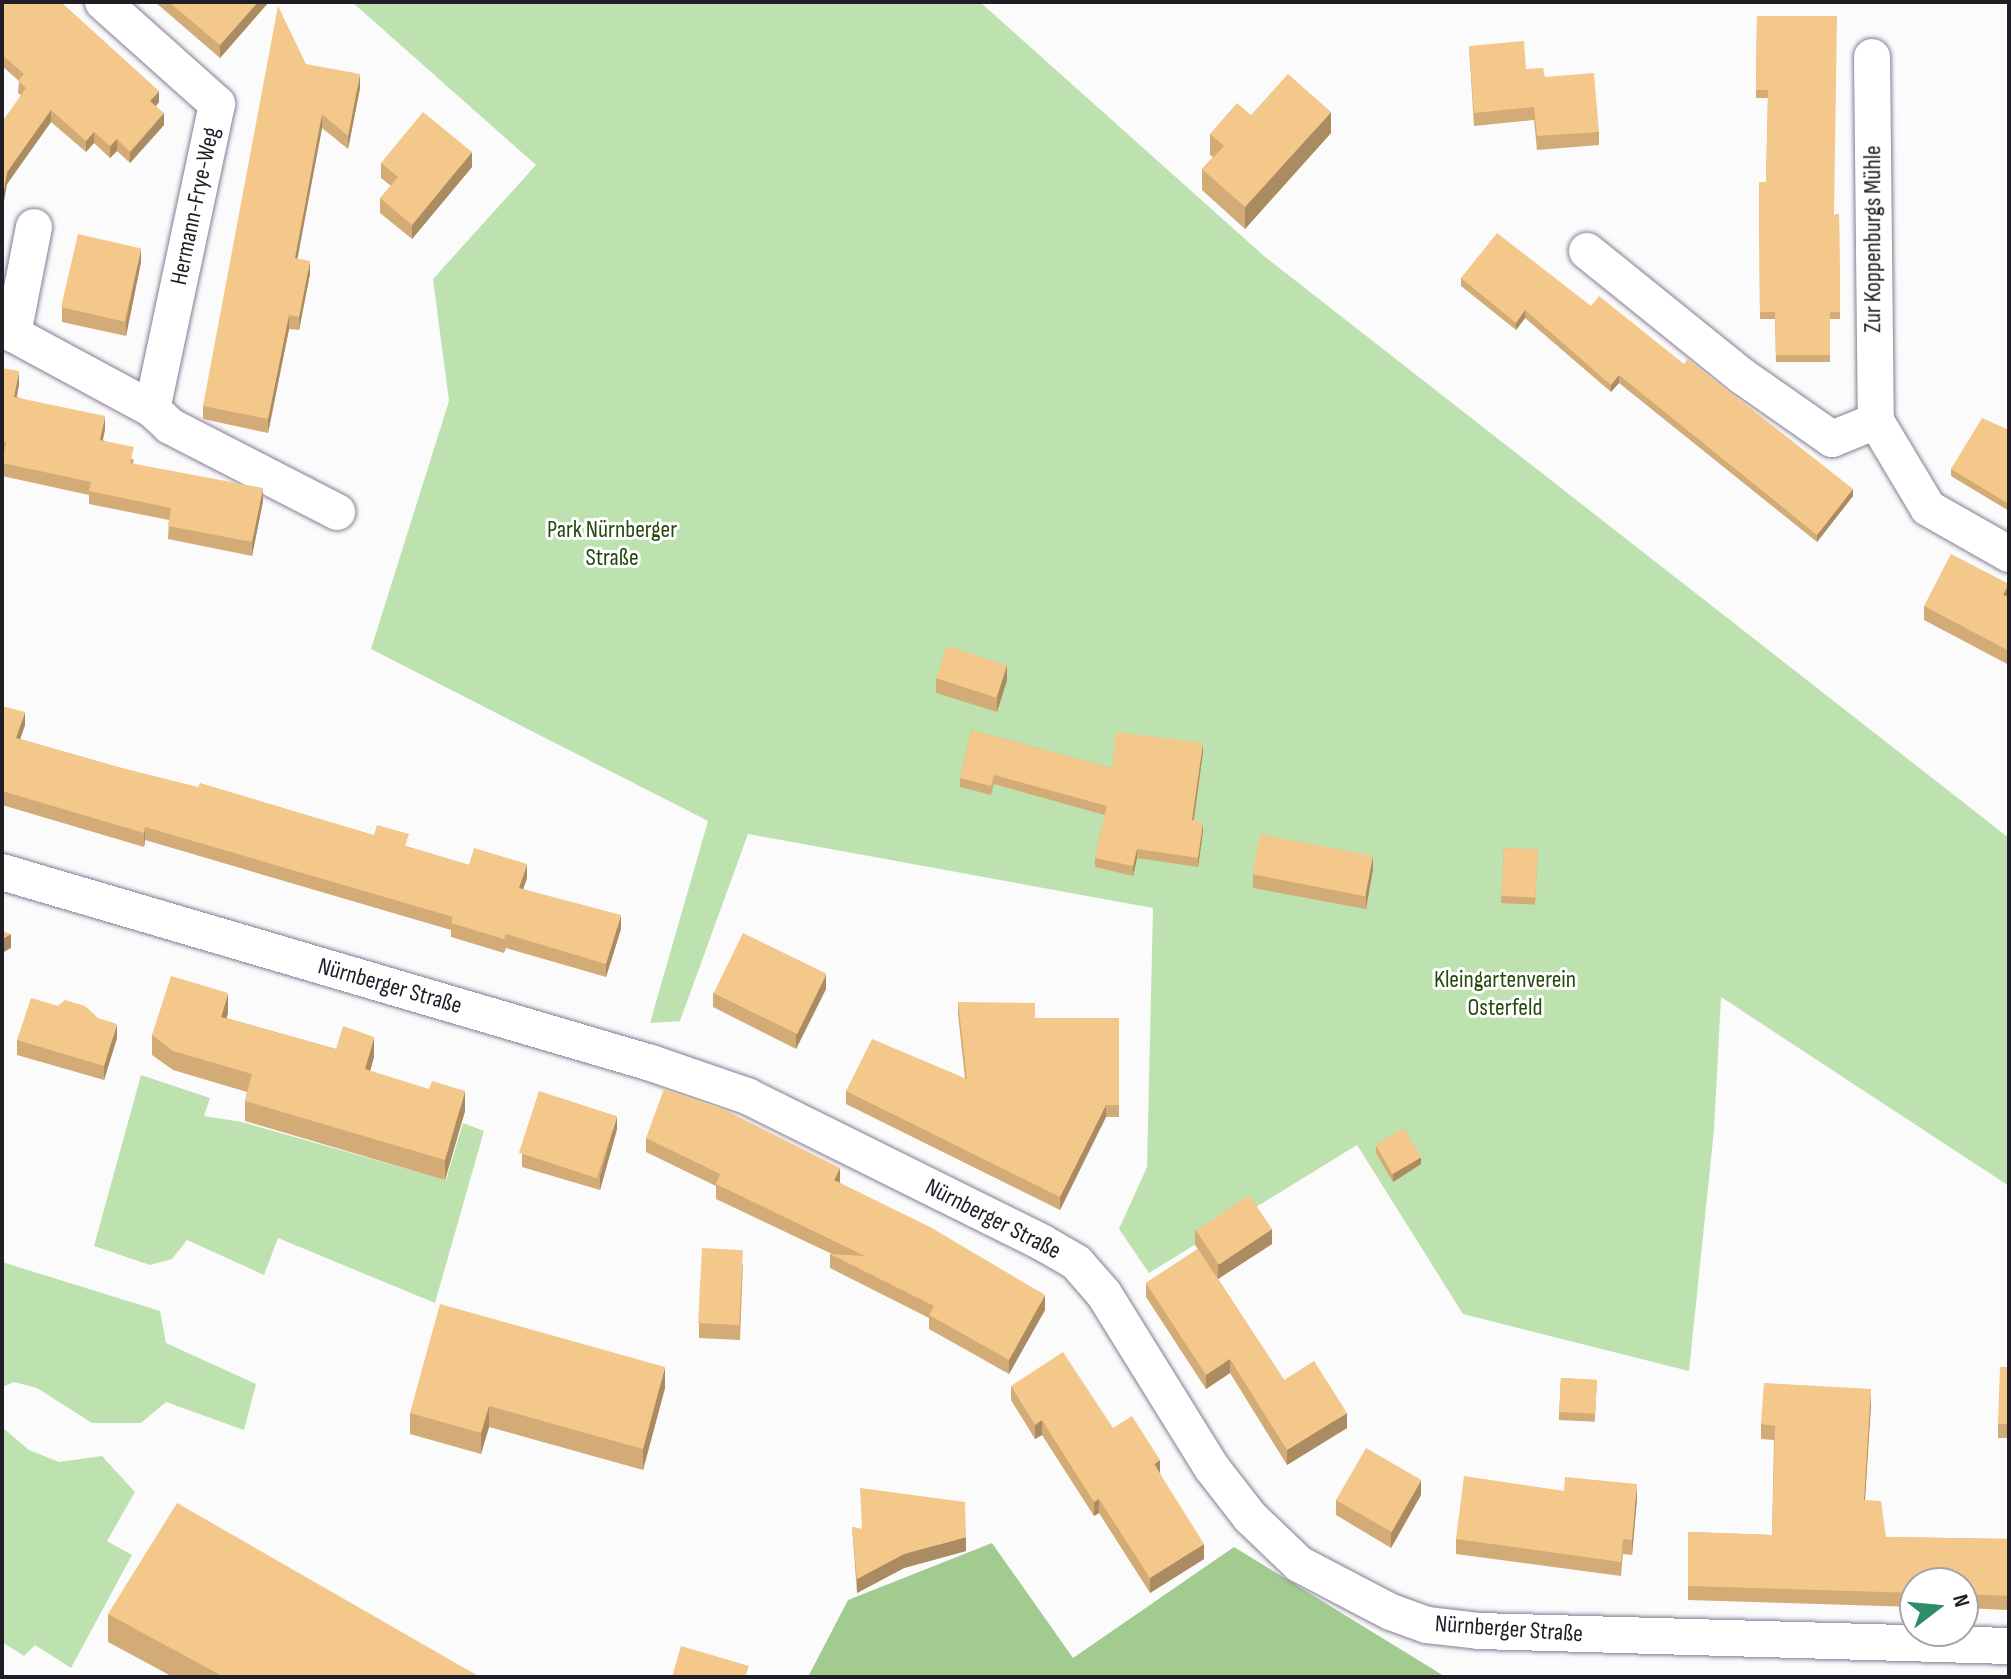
<!DOCTYPE html>
<meta charset="utf-8">
<style>
body{margin:0}
#map{position:relative;width:2011px;height:1679px;overflow:hidden;background:#fbfbfb;font-family:"Sofia Sans Condensed",sans-serif}
div>[style]{position:absolute}
.green>*{inset:0;background:#bee2af}
.forest>*{inset:0;background:#a2cc8f}
.roads{filter:drop-shadow(0 0 2px #857c95) drop-shadow(0 0 2px #857c95)}
.street>*{height:36px;margin:-18px;padding:0 18px;transform-origin:18px;border-radius:18px;background:#fff}
.wall>*{inset:0;background:#d2ab77;transform-origin:0 0}
.shaded-wall>*{inset:0;background:#ab8b61}
.building>*{inset:0;background:#f4c78a;transform-origin:0 0}
span{translate:-50% -50%;white-space:nowrap;text-align:center;line-height:1.15;-webkit-text-stroke:6px #fff;paint-order:stroke}
.street-label{font-size:24px;color:#201d27}
.park-label{font-size:24px;color:#23490b}
.frame{position:absolute;inset:0;border:4px solid #201d27;pointer-events:none}
.north{position:absolute;left:1899px;top:1567px;width:80px;height:80px;box-sizing:border-box;background:#fff;border:2px solid #a6a5a9;border-radius:50%;rotate:74deg;font-size:22px;font-weight:700;line-height:32px;text-align:center;color:#201d27}
.north::after{content:'';display:block;margin:auto;width:28px;height:36px;background:#2c8d67;clip-path:polygon(50% 0,100% 100%,50% 72%,0 100%)}
</style>
<div id="map">
<div class="green">
<i style="clip-path:polygon(352px 2px,980px 2px,1264px 256px,2009px 838px,2009px 1186px,1721px 997px,1714px 1130px,1689px 1371px,1463px 1314px,1357px 1145px,1149px 1273px,1119px 1229px,1147px 1167px,1153px 908px,748px 834px,680px 1021px,650px 1023px,708px 821px,371px 649px,449px 401px,433px 279px,536px 165px)"></i>
<i style="clip-path:polygon(141px 1075px,210px 1098px,204px 1116px,242px 1122px,446px 1180px,463px 1123px,484px 1131px,435px 1303px,278px 1238px,264px 1275px,187px 1240px,172px 1259px,150px 1265px,94px 1246px)"></i>
<i style="clip-path:polygon(2px 1262px,160px 1311px,166px 1343px,256px 1384px,244px 1430px,166px 1402px,141px 1423px,92px 1423px,37px 1388px,14px 1382px,2px 1387px)"></i>
<i style="clip-path:polygon(2px 1427px,29px 1450px,59px 1462px,102px 1456px,135px 1492px,107px 1541px,132px 1555px,71px 1668px,35px 1645px,24px 1656px,2px 1642px)"></i>
</div>
<div class="forest">
<i style="clip-path:polygon(992px 1543px,1073px 1658px,1234px 1547px,1444px 1676px,2009px 1677px,808px 1677px,848px 1600px)"></i>
</div>
<div class="roads">
<div class="street">
<i style="left:103px;top:2px;width:153px;rotate:41.8deg"></i>
<i style="left:217px;top:104px;width:312px;rotate:102deg"></i>
<i style="left:1872px;top:57px;width:364px;rotate:89.4deg"></i>
<i style="left:1587px;top:251px;width:199px;rotate:38.9deg"></i>
<i style="left:1742px;top:376px;width:110px;rotate:35deg"></i>
<i style="left:1832px;top:439px;width:48px;rotate:-22.2deg"></i>
<i style="left:1876px;top:421px;width:101px;rotate:59.1deg"></i>
<i style="left:1928px;top:508px;width:93px;rotate:29.6deg"></i>
<i style="left:2px;top:328px;width:170px;rotate:28.4deg"></i>
<i style="left:152px;top:409px;width:25px;rotate:43deg"></i>
<i style="left:170px;top:426px;width:188px;rotate:27.2deg"></i>
<i style="left:13px;top:334px;width:109px;rotate:-78.9deg"></i>
<i style="left:2px;top:872px;width:677px;rotate:16.4deg"></i>
<i style="left:651px;top:1063px;width:102px;rotate:19deg"></i>
<i style="left:747px;top:1096px;width:330px;rotate:26.4deg"></i>
<i style="left:1043px;top:1243px;width:39px;rotate:30deg"></i>
<i style="left:1077px;top:1263px;width:41px;rotate:48.9deg"></i>
<i style="left:1104px;top:1294px;width:205px;rotate:58.2deg"></i>
<i style="left:1212px;top:1468px;width:62px;rotate:52.2deg"></i>
<i style="left:1250px;top:1517px;width:68px;rotate:43.8deg"></i>
<i style="left:1299px;top:1564px;width:104px;rotate:27.6deg"></i>
<i style="left:1391px;top:1612px;width:38px;rotate:20deg"></i>
<i style="left:1427px;top:1625px;width:52px;rotate:6.6deg"></i>
<i style="left:1479px;top:1631px;width:530px;rotate:1.62deg"></i>
</div>
</div>
<div class="wall">
<i style="clip-path:polygon(2px 2px,159px 102px,156px 106px,164px 125px,130px 163px,117px 151px,110px 158px,94px 143px,86px 152px,51px 122px,7px 184px,21px 95px,18px 93px,19px 81px,2px 66px)"></i>
<i style="clip-path:polygon(155px 2px,268px 2px,268px 3px,220px 58px)"></i>
<i style="clip-path:polygon(1757px 16px,1834px 215px,1839px 214px,1840px 319px,1830px 319px,1830px 362px,1776px 362px,1775px 319px,1760px 319px,1759px 182px,1766px 182px,1768px 98px,1756px 98px)"></i>
<i style="clip-path:polygon(1469px 46px,1545px 77px,1599px 132px,1599px 145px,1537px 150px,1534px 120px,1474px 126px)"></i>
<i style="clip-path:polygon(306px 64px,360px 88px,348px 149px,322px 128px,297px 258px,310px 274px,299px 330px,289px 329px,268px 433px,203px 419px,203px 406px)"></i>
<i style="clip-path:polygon(1251px 115px,1331px 133px,1245px 229px,1202px 190px,1202px 169px,1213px 157px,1210px 155px,1210px 134px)"></i>
<i style="clip-path:polygon(381px 163px,472px 167px,412px 239px,380px 213px,380px 198px,391px 186px,381px 178px)"></i>
<i style="clip-path:polygon(141px 262px,126px 336px,62px 322px,62px 307px)"></i>
<i style="clip-path:polygon(1461px 278px,1591px 306px,1853px 496px,1817px 542px,1619px 383px,1611px 392px,1525px 318px,1516px 330px,1461px 286px)"></i>
<i style="clip-path:polygon(2px 368px,19px 384px,17px 397px,105px 429px,103px 440px,134px 460px,133px 464px,263px 501px,252px 556px,168px 539px,169px 520px,89px 504px,89px 495px,2px 476px,3px 454px,2px 454px)"></i>
<i style="clip-path:polygon(2009px 430px,2009px 511px,1951px 476px,1951px 469px)"></i>
<i style="clip-path:polygon(2009px 584px,2009px 665px,1924px 620px,1924px 606px)"></i>
<i style="clip-path:polygon(936px 678px,1007px 680px,997px 712px,936px 693px)"></i>
<i style="clip-path:polygon(2px 706px,25px 725px,20px 739px,114px 766px,409px 847px,469px 865px,527px 878px,523px 889px,621px 929px,606px 977px,506px 948px,504px 953px,451px 937px,451px 930px,145px 840px,144px 847px,2px 805px)"></i>
<i style="clip-path:polygon(971px 730px,1112px 768px,1203px 752px,1194px 821px,1203px 831px,1198px 867px,1137px 858px,1133px 876px,1095px 867px,1095px 858px,1105px 815px,994px 784px,991px 795px,960px 787px,960px 778px)"></i>
<i style="left:1504px;top:848px;width:34px;height:55px;rotate:3deg"></i>
<i style="clip-path:polygon(1373px 869px,1366px 909px,1253px 888px,1253px 874px)"></i>
<i style="clip-path:polygon(826px 989px,796px 1049px,713px 1007px,713px 993px)"></i>
<i style="clip-path:polygon(958px 1002px,1035px 1018px,1119px 1018px,1119px 1117px,1106px 1117px,1060px 1210px,846px 1104px,846px 1091px,965px 1078px,958px 1014px)"></i>
<i style="clip-path:polygon(228px 1013px,226px 1018px,336px 1049px,374px 1057px,370px 1071px,465px 1111px,445px 1180px,245px 1121px,245px 1101px,247px 1092px,173px 1070px,152px 1055px,152px 1035px)"></i>
<i style="clip-path:polygon(117px 1038px,104px 1080px,17px 1055px,17px 1040px)"></i>
<i style="clip-path:polygon(617px 1129px,600px 1190px,522px 1167px,522px 1154px)"></i>
<i style="clip-path:polygon(646px 1138px,840px 1183px,1045px 1310px,1009px 1374px,929px 1329px,929px 1318px,830px 1268px,830px 1254px,832px 1254px,716px 1199px,716px 1186px,646px 1152px)"></i>
<i style="clip-path:polygon(1376px 1145px,1421px 1164px,1393px 1182px,1376px 1153px)"></i>
<i style="clip-path:polygon(1195px 1230px,1272px 1244px,1218px 1279px,1284px 1380px,1347px 1428px,1287px 1465px,1230px 1373px,1206px 1389px,1146px 1297px,1146px 1283px,1198px 1249px,1195px 1245px)"></i>
<i style="clip-path:polygon(743px 1264px,740px 1340px,699px 1338px,699px 1323px)"></i>
<i style="clip-path:polygon(2009px 1367px,2009px 1438px,1998px 1438px,1998px 1424px)"></i>
<i style="left:1561px;top:1378px;width:36px;height:42px;rotate:3deg"></i>
<i style="clip-path:polygon(1011px 1386px,1113px 1428px,1160px 1474px,1204px 1559px,1150px 1593px,1099px 1513px,1094px 1516px,1042px 1435px,1035px 1439px,1011px 1400px)"></i>
<i style="clip-path:polygon(665px 1388px,643px 1470px,489px 1427px,481px 1454px,410px 1434px,410px 1413px)"></i>
<i style="clip-path:polygon(1871px 1404px,1865px 1500px,1886px 1537px,2009px 1539px,2009px 1610px,1963px 1608px,1963px 1583px,1915px 1583px,1915px 1607px,1688px 1600px,1688px 1532px,1772px 1535px,1774px 1440px,1761px 1439px,1761px 1424px)"></i>
<i style="clip-path:polygon(1564px 1491px,1637px 1499px,1632px 1555px,1623px 1554px,1621px 1576px,1456px 1554px,1456px 1539px)"></i>
<i style="clip-path:polygon(1421px 1495px,1391px 1548px,1336px 1515px,1336px 1500px)"></i>
<i style="clip-path:polygon(852px 1527px,861px 1529px,966px 1551px,904px 1568px,857px 1593px)"></i>
<i style="clip-path:polygon(108px 1614px,480px 1677px,173px 1677px,108px 1642px)"></i>
</div>
<div class="shaded-wall">
<i style="clip-path:polygon(258px 2px,268px 3px,220px 58px,220px 45px)"></i>
<i style="clip-path:polygon(360px 74px,360px 88px,348px 149px,348px 136px)"></i>
<i style="clip-path:polygon(159px 91px,159px 102px,150px 113px,150px 101px)"></i>
<i style="clip-path:polygon(51px 110px,51px 122px,7px 184px,2px 213px,2px 201px,7px 172px)"></i>
<i style="clip-path:polygon(1331px 112px,1331px 133px,1245px 229px,1245px 207px)"></i>
<i style="clip-path:polygon(164px 113px,164px 125px,130px 163px,130px 152px)"></i>
<i style="clip-path:polygon(322px 114px,322px 128px,295px 272px,295px 258px)"></i>
<i style="clip-path:polygon(94px 132px,94px 143px,86px 152px,86px 141px)"></i>
<i style="clip-path:polygon(117px 139px,117px 151px,110px 158px,110px 146px)"></i>
<i style="clip-path:polygon(472px 152px,472px 167px,412px 239px,412px 225px)"></i>
<i style="clip-path:polygon(141px 248px,141px 262px,126px 336px,126px 322px)"></i>
<i style="clip-path:polygon(310px 261px,310px 274px,299px 330px,299px 317px)"></i>
<i style="clip-path:polygon(1525px 310px,1525px 318px,1516px 330px,1516px 323px)"></i>
<i style="clip-path:polygon(289px 315px,289px 329px,268px 433px,268px 419px)"></i>
<i style="clip-path:polygon(19px 371px,19px 384px,14px 410px,14px 397px)"></i>
<i style="clip-path:polygon(1619px 375px,1619px 383px,1611px 392px,1611px 385px)"></i>
<i style="clip-path:polygon(105px 416px,105px 429px,100px 453px,100px 440px)"></i>
<i style="clip-path:polygon(263px 488px,263px 501px,252px 556px,252px 542px)"></i>
<i style="clip-path:polygon(1853px 489px,1853px 496px,1817px 542px,1817px 535px)"></i>
<i style="clip-path:polygon(2009px 584px,2009px 599px,2003px 595px)"></i>
<i style="clip-path:polygon(1007px 665px,1007px 680px,997px 712px,997px 697px)"></i>
<i style="clip-path:polygon(25px 712px,25px 725px,16px 751px,16px 738px)"></i>
<i style="clip-path:polygon(1203px 743px,1203px 752px,1192px 830px,1192px 820px)"></i>
<i style="clip-path:polygon(1203px 822px,1203px 831px,1198px 867px,1198px 858px)"></i>
<i style="clip-path:polygon(145px 827px,145px 840px,144px 847px,144px 833px)"></i>
<i style="clip-path:polygon(1137px 849px,1137px 858px,1133px 876px,1133px 866px)"></i>
<i style="clip-path:polygon(1373px 855px,1373px 869px,1366px 909px,1366px 894px)"></i>
<i style="clip-path:polygon(527px 864px,527px 878px,519px 901px,519px 888px)"></i>
<i style="clip-path:polygon(621px 915px,621px 929px,606px 977px,606px 964px)"></i>
<i style="clip-path:polygon(11px 934px,11px 948px,2px 953px,2px 939px)"></i>
<i style="clip-path:polygon(826px 974px,826px 989px,796px 1049px,796px 1035px)"></i>
<i style="clip-path:polygon(228px 993px,228px 1013px,221px 1037px,221px 1017px)"></i>
<i style="clip-path:polygon(117px 1024px,117px 1038px,104px 1080px,104px 1066px)"></i>
<i style="clip-path:polygon(374px 1037px,374px 1057px,365px 1089px,365px 1069px)"></i>
<i style="clip-path:polygon(465px 1091px,465px 1111px,445px 1180px,445px 1160px)"></i>
<i style="clip-path:polygon(1106px 1105px,1106px 1117px,1060px 1210px,1060px 1197px)"></i>
<i style="clip-path:polygon(617px 1116px,617px 1129px,600px 1190px,600px 1177px)"></i>
<i style="clip-path:polygon(1421px 1157px,1421px 1164px,1393px 1182px,1393px 1174px)"></i>
<i style="clip-path:polygon(840px 1168px,840px 1182px,834px 1194px,834px 1180px)"></i>
<i style="clip-path:polygon(1272px 1229px,1272px 1244px,1218px 1279px,1218px 1264px)"></i>
<i style="clip-path:polygon(1045px 1295px,1045px 1310px,1009px 1374px,1009px 1360px)"></i>
<i style="clip-path:polygon(1230px 1359px,1230px 1373px,1206px 1389px,1206px 1375px)"></i>
<i style="clip-path:polygon(665px 1367px,665px 1388px,643px 1470px,643px 1449px)"></i>
<i style="clip-path:polygon(1871px 1389px,1871px 1404px,1864px 1514px,1864px 1500px)"></i>
<i style="clip-path:polygon(489px 1406px,489px 1427px,481px 1454px,481px 1433px)"></i>
<i style="clip-path:polygon(1347px 1413px,1347px 1428px,1287px 1465px,1287px 1450px)"></i>
<i style="clip-path:polygon(1042px 1420px,1042px 1435px,1035px 1439px,1035px 1425px)"></i>
<i style="clip-path:polygon(1160px 1460px,1160px 1474px,1154px 1464px)"></i>
<i style="clip-path:polygon(1421px 1480px,1421px 1495px,1391px 1548px,1391px 1534px)"></i>
<i style="clip-path:polygon(1637px 1484px,1637px 1499px,1632px 1555px,1632px 1540px)"></i>
<i style="clip-path:polygon(1099px 1499px,1099px 1513px,1094px 1516px,1094px 1502px)"></i>
<i style="clip-path:polygon(966px 1537px,966px 1551px,904px 1568px,857px 1593px,857px 1579px,904px 1554px)"></i>
<i style="clip-path:polygon(1204px 1544px,1204px 1559px,1150px 1593px,1150px 1578px)"></i>
</div>
<div class="building">
<i style="clip-path:polygon(2px 2px,61px 2px,159px 91px,150px 101px,164px 113px,130px 152px,117px 139px,110px 146px,94px 132px,86px 141px,51px 110px,7px 172px,2px 201px,2px 122px,26px 88px,18px 81px,24px 74px,2px 55px)"></i>
<i style="clip-path:polygon(169px 2px,258px 2px,220px 45px)"></i>
<i style="clip-path:polygon(278px 6px,306px 64px,360px 74px,348px 136px,322px 114px,295px 258px,310px 261px,299px 317px,289px 315px,268px 419px,203px 406px)"></i>
<i style="clip-path:polygon(1757px 16px,1837px 16px,1834px 215px,1839px 214px,1840px 312px,1830px 312px,1830px 355px,1776px 355px,1775px 312px,1760px 312px,1759px 182px,1766px 182px,1768px 90px,1756px 90px)"></i>
<i style="clip-path:polygon(1524px 41px,1526px 69px,1543px 68px,1545px 77px,1594px 73px,1599px 132px,1537px 136px,1534px 107px,1474px 113px,1469px 46px)"></i>
<i style="clip-path:polygon(1288px 74px,1331px 112px,1245px 207px,1202px 169px,1224px 146px,1210px 134px,1237px 103px,1251px 115px)"></i>
<i style="clip-path:polygon(423px 112px,472px 152px,412px 225px,380px 198px,398px 177px,381px 163px)"></i>
<i style="clip-path:polygon(1497px 233px,1591px 306px,1599px 296px,1684px 364px,1688px 359px,1853px 489px,1817px 535px,1619px 375px,1611px 385px,1525px 310px,1516px 323px,1461px 278px)"></i>
<i style="left:78px;top:234px;width:65px;height:75px;rotate:13deg"></i>
<i style="clip-path:polygon(2px 368px,19px 371px,14px 397px,105px 416px,100px 440px,134px 447px,130px 463px,263px 488px,252px 542px,168px 526px,171px 508px,89px 491px,91px 482px,2px 463px,6px 442px,2px 441px)"></i>
<i style="clip-path:polygon(1982px 418px,2009px 430px,2009px 504px,1951px 469px)"></i>
<i style="clip-path:polygon(1951px 554px,2009px 584px,2003px 595px,2009px 597px,2009px 651px,1924px 606px)"></i>
<i style="left:947px;top:646px;width:63px;height:34px;rotate:18deg"></i>
<i style="clip-path:polygon(2px 706px,25px 712px,16px 738px,114px 766px,198px 787px,200px 783px,374px 835px,377px 825px,409px 834px,405px 846px,469px 865px,474px 848px,527px 864px,519px 888px,621px 915px,606px 964px,506px 934px,504px 939px,451px 923px,453px 917px,145px 827px,144px 833px,2px 791px)"></i>
<i style="clip-path:polygon(971px 730px,1112px 768px,1116px 732px,1203px 743px,1192px 820px,1203px 822px,1198px 858px,1137px 849px,1133px 866px,1095px 858px,1107px 806px,994px 775px,991px 786px,960px 778px)"></i>
<i style="left:1260px;top:834px;width:115px;height:41px;rotate:11deg"></i>
<i style="left:1504px;top:848px;width:34px;height:48px;rotate:3deg"></i>
<i style="clip-path:polygon(2px 931px,11px 934px,2px 939px)"></i>
<i style="left:743px;top:933px;width:93px;height:67px;rotate:26deg"></i>
<i style="clip-path:polygon(171px 976px,228px 993px,221px 1017px,336px 1049px,343px 1026px,374px 1037px,365px 1069px,429px 1089px,432px 1081px,465px 1091px,445px 1160px,245px 1101px,252px 1074px,173px 1051px,152px 1035px)"></i>
<i style="clip-path:polygon(31px 998px,58px 1006px,65px 1000px,85px 1006px,98px 1018px,117px 1024px,104px 1066px,17px 1040px)"></i>
<i style="clip-path:polygon(958px 1002px,1035px 1003px,1035px 1018px,1119px 1018px,1119px 1105px,1106px 1105px,1060px 1197px,846px 1091px,872px 1039px,967px 1079px)"></i>
<i style="clip-path:polygon(664px 1089px,719px 1107px,840px 1168px,834px 1180px,930px 1227px,1045px 1295px,1009px 1360px,929px 1315px,934px 1306px,830px 1254px,865px 1256px,716px 1184px,720px 1174px,646px 1138px)"></i>
<i style="left:539px;top:1091px;width:82px;height:65px;rotate:18deg"></i>
<i style="left:1404px;top:1128px;width:34px;height:33px;rotate:60deg"></i>
<i style="left:1249px;top:1195px;width:41px;height:64px;rotate:56deg"></i>
<i style="left:702px;top:1248px;width:41px;height:75px;rotate:3deg"></i>
<i style="clip-path:polygon(1198px 1249px,1284px 1380px,1314px 1361px,1347px 1413px,1287px 1450px,1230px 1359px,1206px 1375px,1146px 1283px)"></i>
<i style="clip-path:polygon(440px 1304px,665px 1367px,643px 1449px,489px 1406px,481px 1433px,410px 1413px)"></i>
<i style="clip-path:polygon(1063px 1352px,1113px 1428px,1132px 1416px,1160px 1460px,1154px 1464px,1204px 1544px,1150px 1578px,1099px 1499px,1094px 1502px,1042px 1420px,1035px 1425px,1011px 1386px)"></i>
<i style="clip-path:polygon(2000px 1367px,2009px 1367px,2009px 1424px,1998px 1424px)"></i>
<i style="left:1561px;top:1378px;width:36px;height:34px;rotate:3deg"></i>
<i style="clip-path:polygon(1764px 1383px,1871px 1389px,1864px 1500px,1881px 1501px,1886px 1537px,2009px 1539px,2009px 1596px,1963px 1594px,1963px 1583px,1915px 1583px,1915px 1593px,1688px 1586px,1688px 1532px,1772px 1535px,1775px 1426px,1761px 1424px)"></i>
<i style="left:1366px;top:1448px;width:64px;height:60px;rotate:30deg"></i>
<i style="clip-path:polygon(1464px 1476px,1564px 1491px,1565px 1477px,1637px 1484px,1632px 1540px,1623px 1539px,1621px 1562px,1456px 1539px)"></i>
<i style="clip-path:polygon(860px 1488px,965px 1502px,966px 1537px,904px 1554px,857px 1579px,852px 1527px,862px 1529px)"></i>
<i style="clip-path:polygon(177px 1503px,480px 1677px,224px 1677px,108px 1614px)"></i>
<i style="clip-path:polygon(681px 1646px,749px 1666px,745px 1677px,672px 1677px)"></i>
</div>
<div class="street-label">
<span style="left:195px;top:206px;rotate:-78deg">Hermann-Frye-Weg</span>
<span style="left:1873px;top:239px;rotate:-90deg">Zur Koppenburgs Mühle</span>
<span style="left:390px;top:986px;rotate:16deg">Nürnberger Straße</span>
<span style="left:993px;top:1219px;rotate:27deg">Nürnberger Straße</span>
<span style="left:1509px;top:1629px;rotate:4deg">Nürnberger Straße</span>
</div>
<div class="park-label">
<span style="left:612px;top:544px">Park Nürnberger<br>Straße</span>
<span style="left:1505px;top:994px">Kleingartenverein<br>Osterfeld</span>
</div>
<div class="frame"></div>
<div class="north">N</div>
</div>
